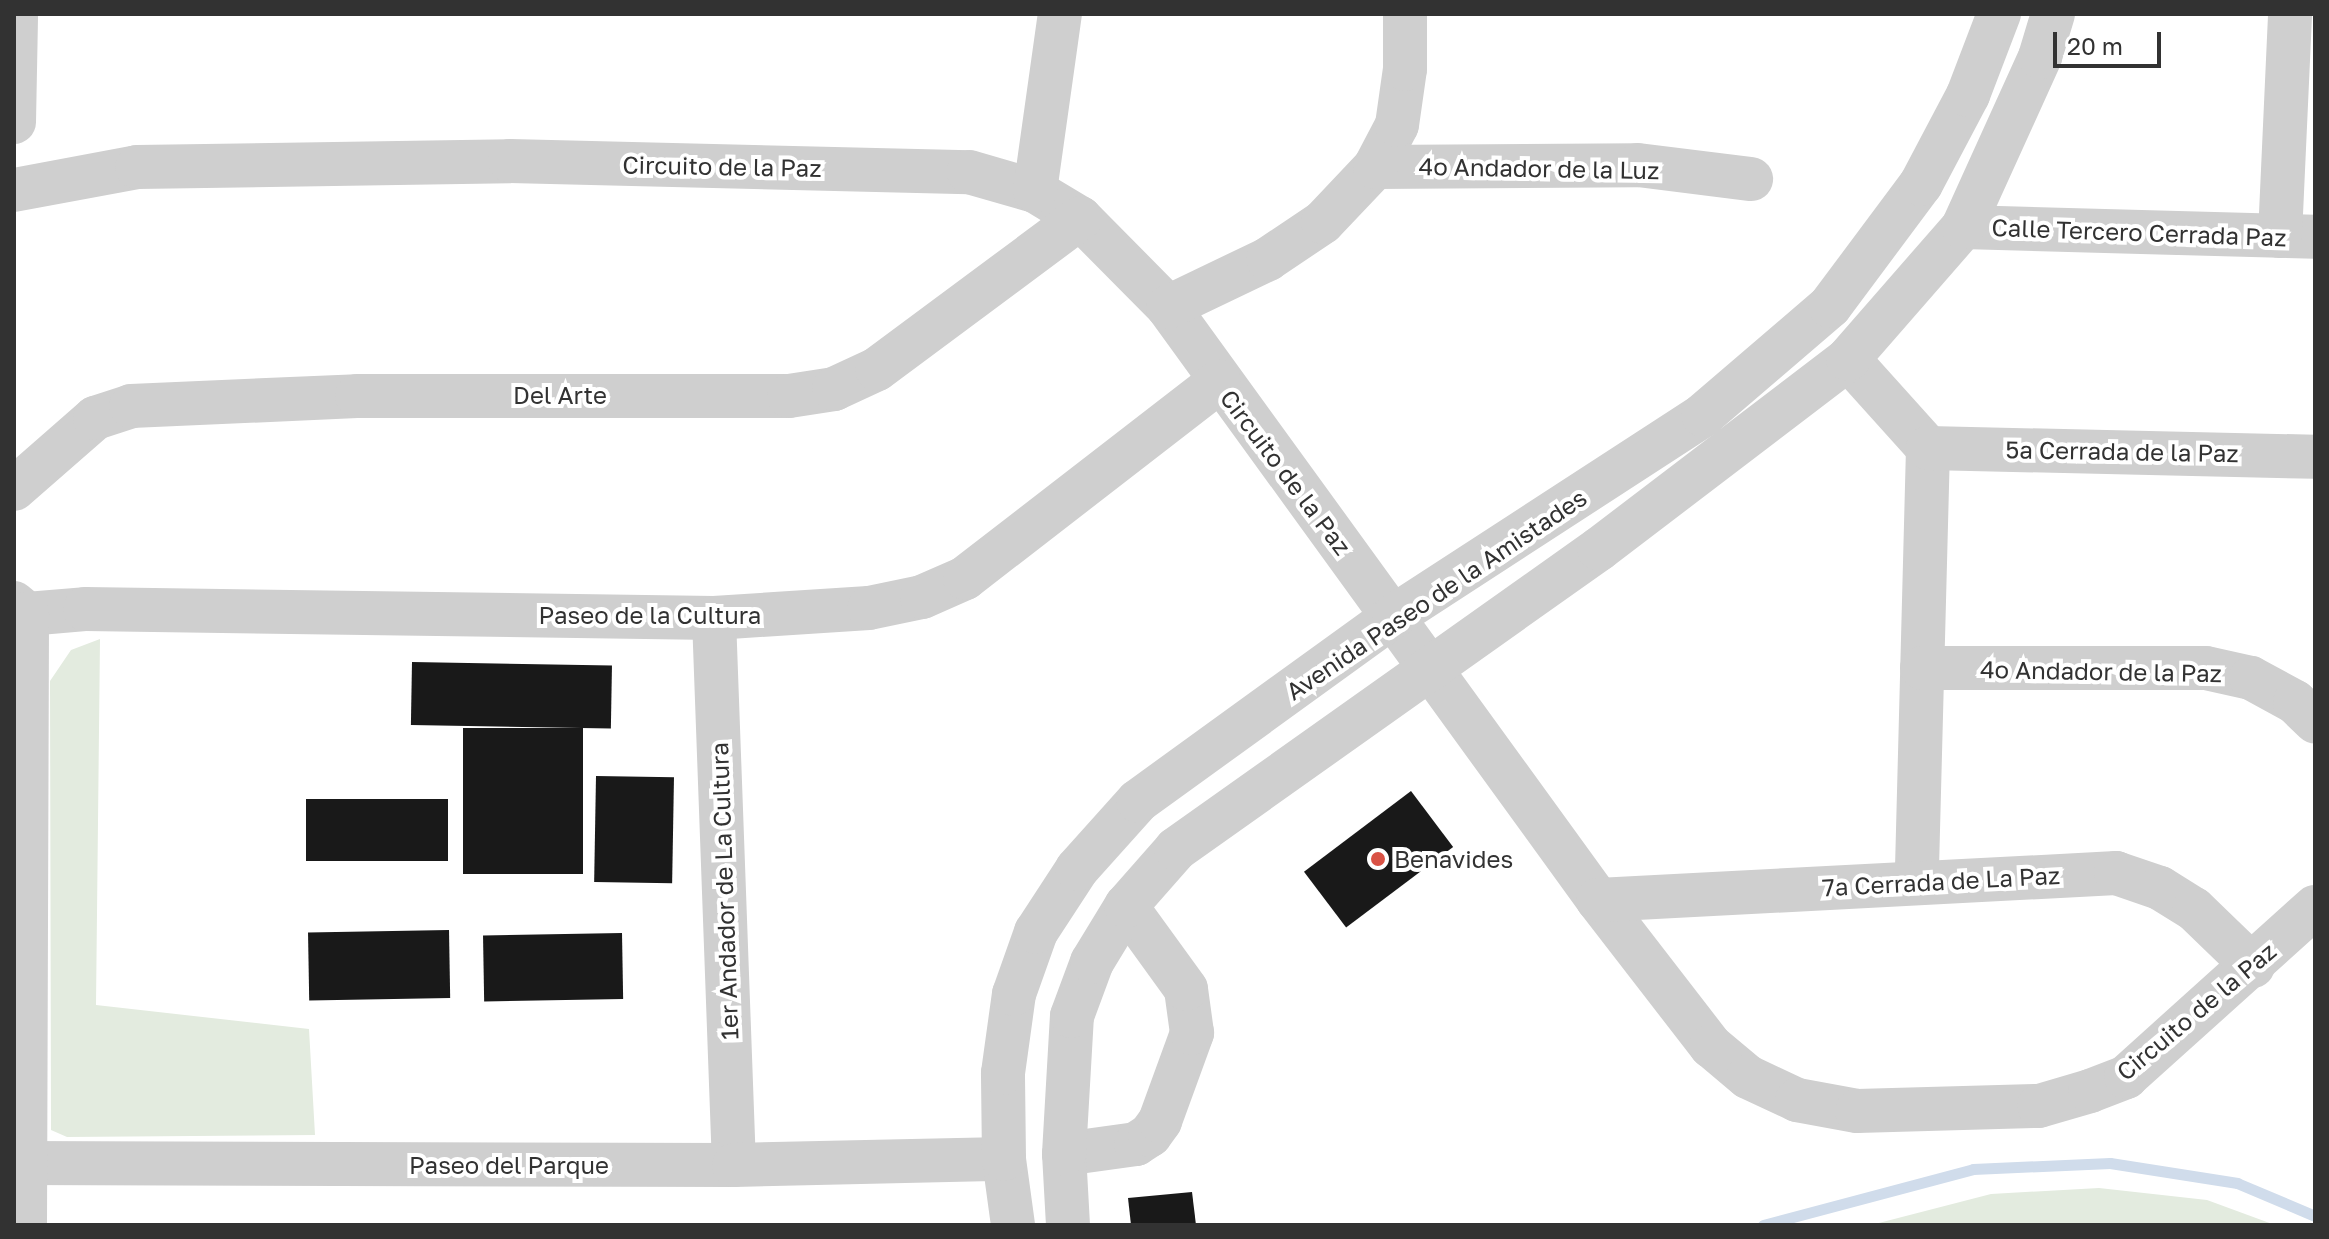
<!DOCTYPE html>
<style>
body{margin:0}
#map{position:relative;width:2329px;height:1239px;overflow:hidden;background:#fff;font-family:"Golos Text",sans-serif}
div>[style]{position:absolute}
.green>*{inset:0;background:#e3ebdf}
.stream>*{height:11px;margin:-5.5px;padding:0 5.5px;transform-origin:5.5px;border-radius:5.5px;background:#d0dceb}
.building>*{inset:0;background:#191919;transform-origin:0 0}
.minor>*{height:44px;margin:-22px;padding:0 22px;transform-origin:22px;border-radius:22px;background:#cfcfcf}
.dots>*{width:22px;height:22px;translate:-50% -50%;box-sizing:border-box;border:4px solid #fff;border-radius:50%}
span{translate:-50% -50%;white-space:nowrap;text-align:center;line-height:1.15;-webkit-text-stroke:8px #fff;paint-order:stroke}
.street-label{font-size:24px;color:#323232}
.poi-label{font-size:24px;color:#323232}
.left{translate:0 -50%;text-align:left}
.frame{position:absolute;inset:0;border:16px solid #323232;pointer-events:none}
.scale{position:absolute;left:2053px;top:32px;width:108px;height:36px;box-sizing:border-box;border:4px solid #323232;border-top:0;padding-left:10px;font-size:24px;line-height:28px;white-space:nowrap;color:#323232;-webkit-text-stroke:6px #fff;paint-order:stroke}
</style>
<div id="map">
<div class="green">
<i style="clip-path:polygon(100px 639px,96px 1005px,309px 1029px,315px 1135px,67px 1137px,51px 1130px,50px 681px,71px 650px)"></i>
<i style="clip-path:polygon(2099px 1188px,2207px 1200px,2275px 1225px,1871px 1225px,1991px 1194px)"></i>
</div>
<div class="stream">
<i style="left:1763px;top:1225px;width:217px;rotate:-14.9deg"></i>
<i style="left:1973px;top:1169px;width:137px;rotate:-2.5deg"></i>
<i style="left:2110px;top:1163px;width:129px;rotate:8.9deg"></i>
<i style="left:2237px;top:1183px;width:85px;rotate:22.9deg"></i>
</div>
<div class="building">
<i style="left:412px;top:662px;width:200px;height:63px;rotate:1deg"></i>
<i style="left:583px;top:728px;width:146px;height:120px;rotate:90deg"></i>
<i style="left:596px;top:776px;width:78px;height:106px;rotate:1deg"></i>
<i style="left:1411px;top:791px;width:70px;height:134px;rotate:53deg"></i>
<i style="left:448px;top:799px;width:62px;height:142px;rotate:90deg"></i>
<i style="left:449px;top:930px;width:68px;height:141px;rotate:89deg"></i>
<i style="left:622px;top:933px;width:66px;height:139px;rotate:89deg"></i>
<i style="clip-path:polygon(1192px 1192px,1196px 1225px,1131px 1225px,1128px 1198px)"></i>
</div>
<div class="minor">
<i style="left:14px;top:122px;width:108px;rotate:-88.9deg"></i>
<i style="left:1375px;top:167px;width:263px;rotate:-0.4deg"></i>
<i style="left:1638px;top:165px;width:114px;rotate:7.1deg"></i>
<i style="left:14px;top:190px;width:125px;rotate:-10.6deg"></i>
<i style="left:137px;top:167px;width:373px;rotate:-0.9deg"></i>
<i style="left:510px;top:161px;width:459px;rotate:1.4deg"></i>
<i style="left:969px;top:172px;width:69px;rotate:16.1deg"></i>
<i style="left:1035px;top:191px;width:52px;rotate:31deg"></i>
<i style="left:1080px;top:218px;width:125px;rotate:45.3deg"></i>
<i style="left:1168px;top:307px;width:732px;rotate:54.05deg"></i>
<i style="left:1598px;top:900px;width:185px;rotate:52.3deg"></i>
<i style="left:1711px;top:1046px;width:48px;rotate:40deg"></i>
<i style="left:1748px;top:1077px;width:54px;rotate:25.1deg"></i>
<i style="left:1797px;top:1100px;width:61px;rotate:10.4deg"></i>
<i style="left:1857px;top:1111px;width:182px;rotate:-1.6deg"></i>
<i style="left:2039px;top:1106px;width:53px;rotate:-16.4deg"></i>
<i style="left:2090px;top:1091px;width:39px;rotate:-21deg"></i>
<i style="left:2126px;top:1077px;width:254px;rotate:-42deg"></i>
<i style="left:1035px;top:191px;width:179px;rotate:-82deg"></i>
<i style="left:1963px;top:227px;width:352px;rotate:1.6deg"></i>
<i style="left:2280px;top:236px;width:222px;rotate:-87.4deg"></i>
<i style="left:1168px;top:307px;width:111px;rotate:-25.6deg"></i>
<i style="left:1268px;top:259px;width:66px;rotate:-33.9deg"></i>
<i style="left:1323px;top:222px;width:76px;rotate:-46.6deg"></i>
<i style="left:1375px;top:167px;width:47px;rotate:-62.4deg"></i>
<i style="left:1397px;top:125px;width:57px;rotate:-81.9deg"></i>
<i style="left:1405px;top:69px;width:55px;rotate:-90deg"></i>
<i style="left:1848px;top:359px;width:120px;rotate:48deg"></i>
<i style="left:1928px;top:448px;width:434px;rotate:91.5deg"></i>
<i style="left:1928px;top:448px;width:387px;rotate:1.3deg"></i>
<i style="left:14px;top:489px;width:108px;rotate:-41.2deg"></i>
<i style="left:95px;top:418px;width:38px;rotate:-18deg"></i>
<i style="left:131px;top:406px;width:226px;rotate:-2.5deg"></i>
<i style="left:357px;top:396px;width:432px"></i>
<i style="left:789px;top:396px;width:46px;rotate:-8.8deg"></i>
<i style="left:834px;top:389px;width:47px;rotate:-24.9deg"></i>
<i style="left:877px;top:369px;width:253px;rotate:-36.6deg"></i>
<i style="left:14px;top:603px;width:17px;rotate:40deg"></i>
<i style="left:27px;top:614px;width:58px;rotate:-4.9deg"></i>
<i style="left:85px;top:609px;width:629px;rotate:0.82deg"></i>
<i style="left:714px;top:618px;width:155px;rotate:-3.7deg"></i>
<i style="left:869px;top:608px;width:54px;rotate:-11.7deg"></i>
<i style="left:922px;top:597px;width:47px;rotate:-23.8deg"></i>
<i style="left:965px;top:578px;width:321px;rotate:-37.7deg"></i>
<i style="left:714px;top:618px;width:547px;rotate:87.91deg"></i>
<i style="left:1922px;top:668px;width:284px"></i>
<i style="left:2206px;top:668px;width:46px;rotate:12.5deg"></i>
<i style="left:2251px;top:678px;width:50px;rotate:28.6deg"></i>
<i style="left:2295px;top:702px;width:28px;rotate:44deg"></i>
<i style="left:1598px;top:900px;width:519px;rotate:-2.98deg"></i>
<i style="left:2116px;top:873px;width:46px;rotate:18.8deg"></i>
<i style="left:2160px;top:888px;width:40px;rotate:32deg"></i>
<i style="left:2194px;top:909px;width:82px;rotate:44deg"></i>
<i style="left:1064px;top:1154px;width:73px;rotate:-7.9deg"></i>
<i style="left:1136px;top:1144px;width:17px;rotate:-33deg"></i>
<i style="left:1150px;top:1135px;width:17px;rotate:-54deg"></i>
<i style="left:1160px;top:1121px;width:94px;rotate:-70deg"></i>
<i style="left:1192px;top:1033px;width:44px;rotate:-97.8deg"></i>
<i style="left:1186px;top:989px;width:102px;rotate:-125.9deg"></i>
<i style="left:14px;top:1163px;width:720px;rotate:0.16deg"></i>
<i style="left:734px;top:1165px;width:270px;rotate:-1.3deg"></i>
<i style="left:25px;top:1225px;width:611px;rotate:-89.81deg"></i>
<i style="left:1013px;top:1225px;width:67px;rotate:-97.8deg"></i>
<i style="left:1004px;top:1159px;width:86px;rotate:-90.7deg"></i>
<i style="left:1003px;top:1073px;width:80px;rotate:-82.1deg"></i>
<i style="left:1014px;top:994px;width:66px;rotate:-70.5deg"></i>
<i style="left:1036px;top:932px;width:75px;rotate:-56.9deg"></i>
<i style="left:1077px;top:869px;width:91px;rotate:-48.1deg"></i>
<i style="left:1138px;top:801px;width:316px;rotate:-35.9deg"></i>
<i style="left:1394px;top:616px;width:369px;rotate:-33deg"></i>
<i style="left:1703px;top:415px;width:167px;rotate:-40.6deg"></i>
<i style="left:1830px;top:306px;width:152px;rotate:-53.3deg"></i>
<i style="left:1921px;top:184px;width:101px;rotate:-62.2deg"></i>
<i style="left:1968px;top:95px;width:87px;rotate:-69.1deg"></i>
<i style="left:1068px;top:1225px;width:71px;rotate:-93.2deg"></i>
<i style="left:1064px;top:1154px;width:138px;rotate:-86.7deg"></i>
<i style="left:1072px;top:1016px;width:58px;rotate:-69.7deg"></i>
<i style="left:1092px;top:962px;width:66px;rotate:-58.7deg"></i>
<i style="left:1126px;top:906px;width:76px;rotate:-48.7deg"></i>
<i style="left:1176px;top:849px;width:519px;rotate:-35.35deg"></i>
<i style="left:1599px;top:549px;width:313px;rotate:-37.3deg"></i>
<i style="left:1848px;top:359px;width:175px;rotate:-48.9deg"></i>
<i style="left:1963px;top:227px;width:187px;rotate:-65.6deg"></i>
<i style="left:2040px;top:57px;width:45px;rotate:-73.2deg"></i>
</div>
<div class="dots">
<i style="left:1378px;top:859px;background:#d95245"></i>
</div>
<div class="street-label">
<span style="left:722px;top:166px;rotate:1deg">Circuito de la Paz</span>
<span style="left:1539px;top:168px;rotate:1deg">4o Andador de la Luz</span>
<span style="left:2139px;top:232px;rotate:2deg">Calle Tercero Cerrada Paz</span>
<span style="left:560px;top:395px">Del Arte</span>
<span style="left:2122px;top:451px;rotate:1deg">5a Cerrada de la Paz</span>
<span style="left:1286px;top:472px;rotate:53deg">Circuito de la Paz</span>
<span style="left:1436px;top:594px;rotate:-34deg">Avenida Paseo de la Amistades</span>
<span style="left:650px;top:615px">Paseo de la Cultura</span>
<span style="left:2101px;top:671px;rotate:1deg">4o Andador de la Paz</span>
<span style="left:1941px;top:881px;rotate:-3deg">7a Cerrada de La Paz</span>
<span style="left:724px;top:891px;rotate:-92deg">1er Andador de La Cultura</span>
<span style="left:2196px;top:1011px;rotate:-40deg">Circuito de la Paz</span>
<span style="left:509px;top:1165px">Paseo del Parque</span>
</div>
<div class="poi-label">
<span class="left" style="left:1394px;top:859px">Benavides</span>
</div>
<div class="frame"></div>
<div class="scale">20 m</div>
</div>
